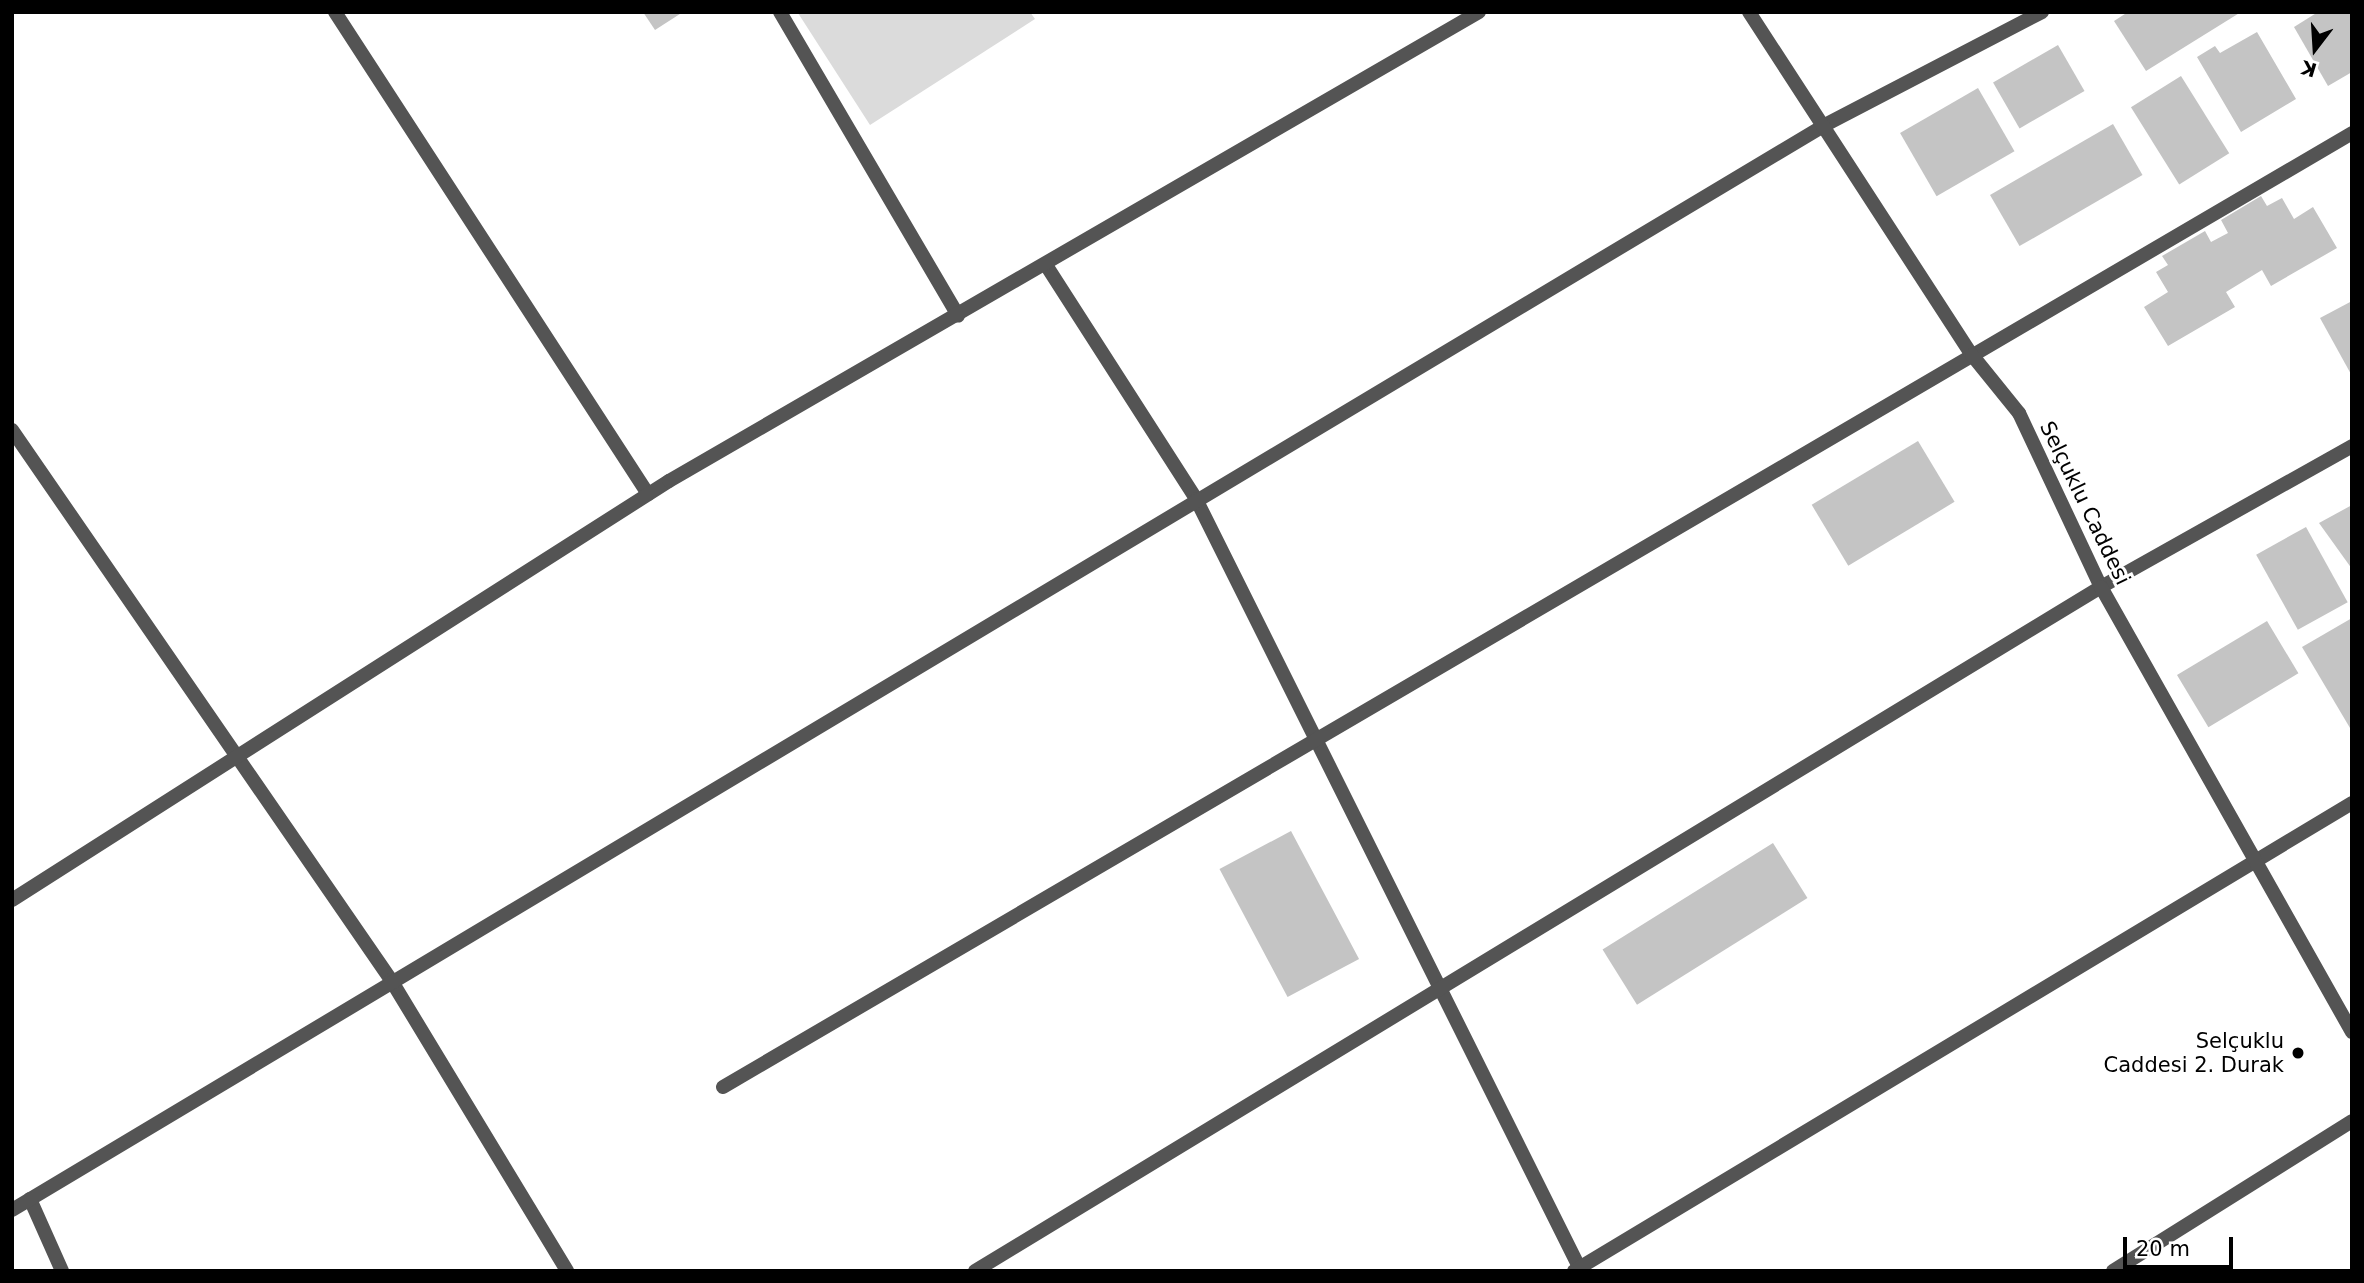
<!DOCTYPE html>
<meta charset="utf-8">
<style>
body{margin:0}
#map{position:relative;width:2364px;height:1283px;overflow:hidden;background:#fff;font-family:"DejaVu Sans",sans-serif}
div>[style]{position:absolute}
.green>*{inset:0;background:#dbdbdb}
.building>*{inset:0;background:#c4c4c4;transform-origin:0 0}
.minor>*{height:14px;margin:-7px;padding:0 7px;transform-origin:7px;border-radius:7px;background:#545454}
.tertiary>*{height:14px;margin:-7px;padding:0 7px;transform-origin:7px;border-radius:7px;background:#545454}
.dots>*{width:19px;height:19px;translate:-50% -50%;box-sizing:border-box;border:4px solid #fff;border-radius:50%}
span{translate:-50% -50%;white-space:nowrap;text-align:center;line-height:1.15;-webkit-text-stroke:6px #fff;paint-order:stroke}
.street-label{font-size:21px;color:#000}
.poi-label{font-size:21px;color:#000}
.right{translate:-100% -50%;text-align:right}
.frame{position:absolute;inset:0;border:14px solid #000;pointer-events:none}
.north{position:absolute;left:2280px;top:14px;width:70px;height:70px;-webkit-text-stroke:5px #fff;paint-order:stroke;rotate:197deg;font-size:19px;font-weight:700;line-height:28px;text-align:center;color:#000}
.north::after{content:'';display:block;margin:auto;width:24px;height:32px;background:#000;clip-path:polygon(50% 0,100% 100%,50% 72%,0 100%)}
.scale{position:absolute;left:2123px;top:1237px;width:110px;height:32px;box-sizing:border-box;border:4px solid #000;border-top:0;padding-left:9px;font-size:21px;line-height:24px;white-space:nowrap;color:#000;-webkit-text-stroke:5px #fff;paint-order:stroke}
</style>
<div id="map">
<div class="green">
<i style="clip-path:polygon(1030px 12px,1035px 19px,870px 125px,798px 13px)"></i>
</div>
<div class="building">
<i style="clip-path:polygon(643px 12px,683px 12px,655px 30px)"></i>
<i style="clip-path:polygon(2128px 12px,2241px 12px,2146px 71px,2114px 21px)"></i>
<i style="clip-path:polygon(2318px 12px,2352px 12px,2352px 72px,2328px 86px,2294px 27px)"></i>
<i style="clip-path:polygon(2257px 32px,2296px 99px,2241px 132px,2197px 57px,2215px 46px,2220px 53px)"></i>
<i style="left:2058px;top:45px;width:53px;height:75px;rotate:60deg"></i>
<i style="left:2181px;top:76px;width:91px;height:59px;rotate:58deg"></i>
<i style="left:1978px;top:88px;width:73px;height:90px;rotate:60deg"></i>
<i style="left:2113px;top:124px;width:59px;height:142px;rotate:60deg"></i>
<i style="clip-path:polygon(2261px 196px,2267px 206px,2282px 198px,2294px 219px,2313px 207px,2337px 248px,2271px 286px,2262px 270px,2226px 292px,2235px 307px,2168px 346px,2144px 307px,2168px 292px,2156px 272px,2168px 265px,2162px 256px,2205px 231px,2211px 242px,2228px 233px,2221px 220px)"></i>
<i style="clip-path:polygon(2352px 301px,2352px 376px,2320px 318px)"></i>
<i style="left:1918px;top:441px;width:71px;height:124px;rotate:59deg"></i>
<i style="clip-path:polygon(2352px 505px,2352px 569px,2319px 523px)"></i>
<i style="left:2306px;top:527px;width:86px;height:57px;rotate:61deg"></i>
<i style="clip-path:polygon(2352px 618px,2352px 727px,2350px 728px,2302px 647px)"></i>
<i style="left:2267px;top:621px;width:61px;height:105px;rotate:59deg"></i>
<i style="left:1291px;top:831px;width:145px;height:81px;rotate:62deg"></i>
<i style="left:1773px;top:843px;width:65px;height:201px;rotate:58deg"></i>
</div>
<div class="minor">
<i style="left:335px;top:12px;width:575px;rotate:57deg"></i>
<i style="left:780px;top:12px;width:352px;rotate:59.6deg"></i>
<i style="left:1046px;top:265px;width:278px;rotate:57.3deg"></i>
<i style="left:1196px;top:499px;width:863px;rotate:63.49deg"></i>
<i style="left:12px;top:430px;width:668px;rotate:55.43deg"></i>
<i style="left:391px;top:980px;width:340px;rotate:58.8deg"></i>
<i style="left:12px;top:900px;width:779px;rotate:-32.53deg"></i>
<i style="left:669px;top:481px;width:936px;rotate:-30.07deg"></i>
<i style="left:723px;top:1087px;width:1888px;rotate:-30.35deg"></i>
<i style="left:30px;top:1199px;width:79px;rotate:66deg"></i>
<i style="left:12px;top:1210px;width:2111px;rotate:-30.9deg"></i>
<i style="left:1823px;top:126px;width:247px;rotate:-27.5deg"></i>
<i style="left:975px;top:1271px;width:1317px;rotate:-31.28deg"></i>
<i style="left:2101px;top:587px;width:288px;rotate:-29.3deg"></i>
<i style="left:1574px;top:1271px;width:908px;rotate:-31.03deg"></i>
<i style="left:2113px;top:1271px;width:282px;rotate:-32.1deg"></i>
</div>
<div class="tertiary">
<i style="left:1749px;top:12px;width:409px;rotate:57deg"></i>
<i style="left:1972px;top:355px;width:75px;rotate:51deg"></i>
<i style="left:2019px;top:413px;width:192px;rotate:64.8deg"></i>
<i style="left:2101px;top:587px;width:511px;rotate:60.58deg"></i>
</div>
<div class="dots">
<i style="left:2298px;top:1053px;background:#000"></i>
</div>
<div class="street-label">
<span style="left:2085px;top:503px;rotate:64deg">Selçuklu Caddesi</span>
</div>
<div class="poi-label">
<span class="right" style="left:2284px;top:1053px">Selçuklu<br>Caddesi 2. Durak</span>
</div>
<div class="frame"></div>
<div class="north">K</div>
<div class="scale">20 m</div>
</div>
